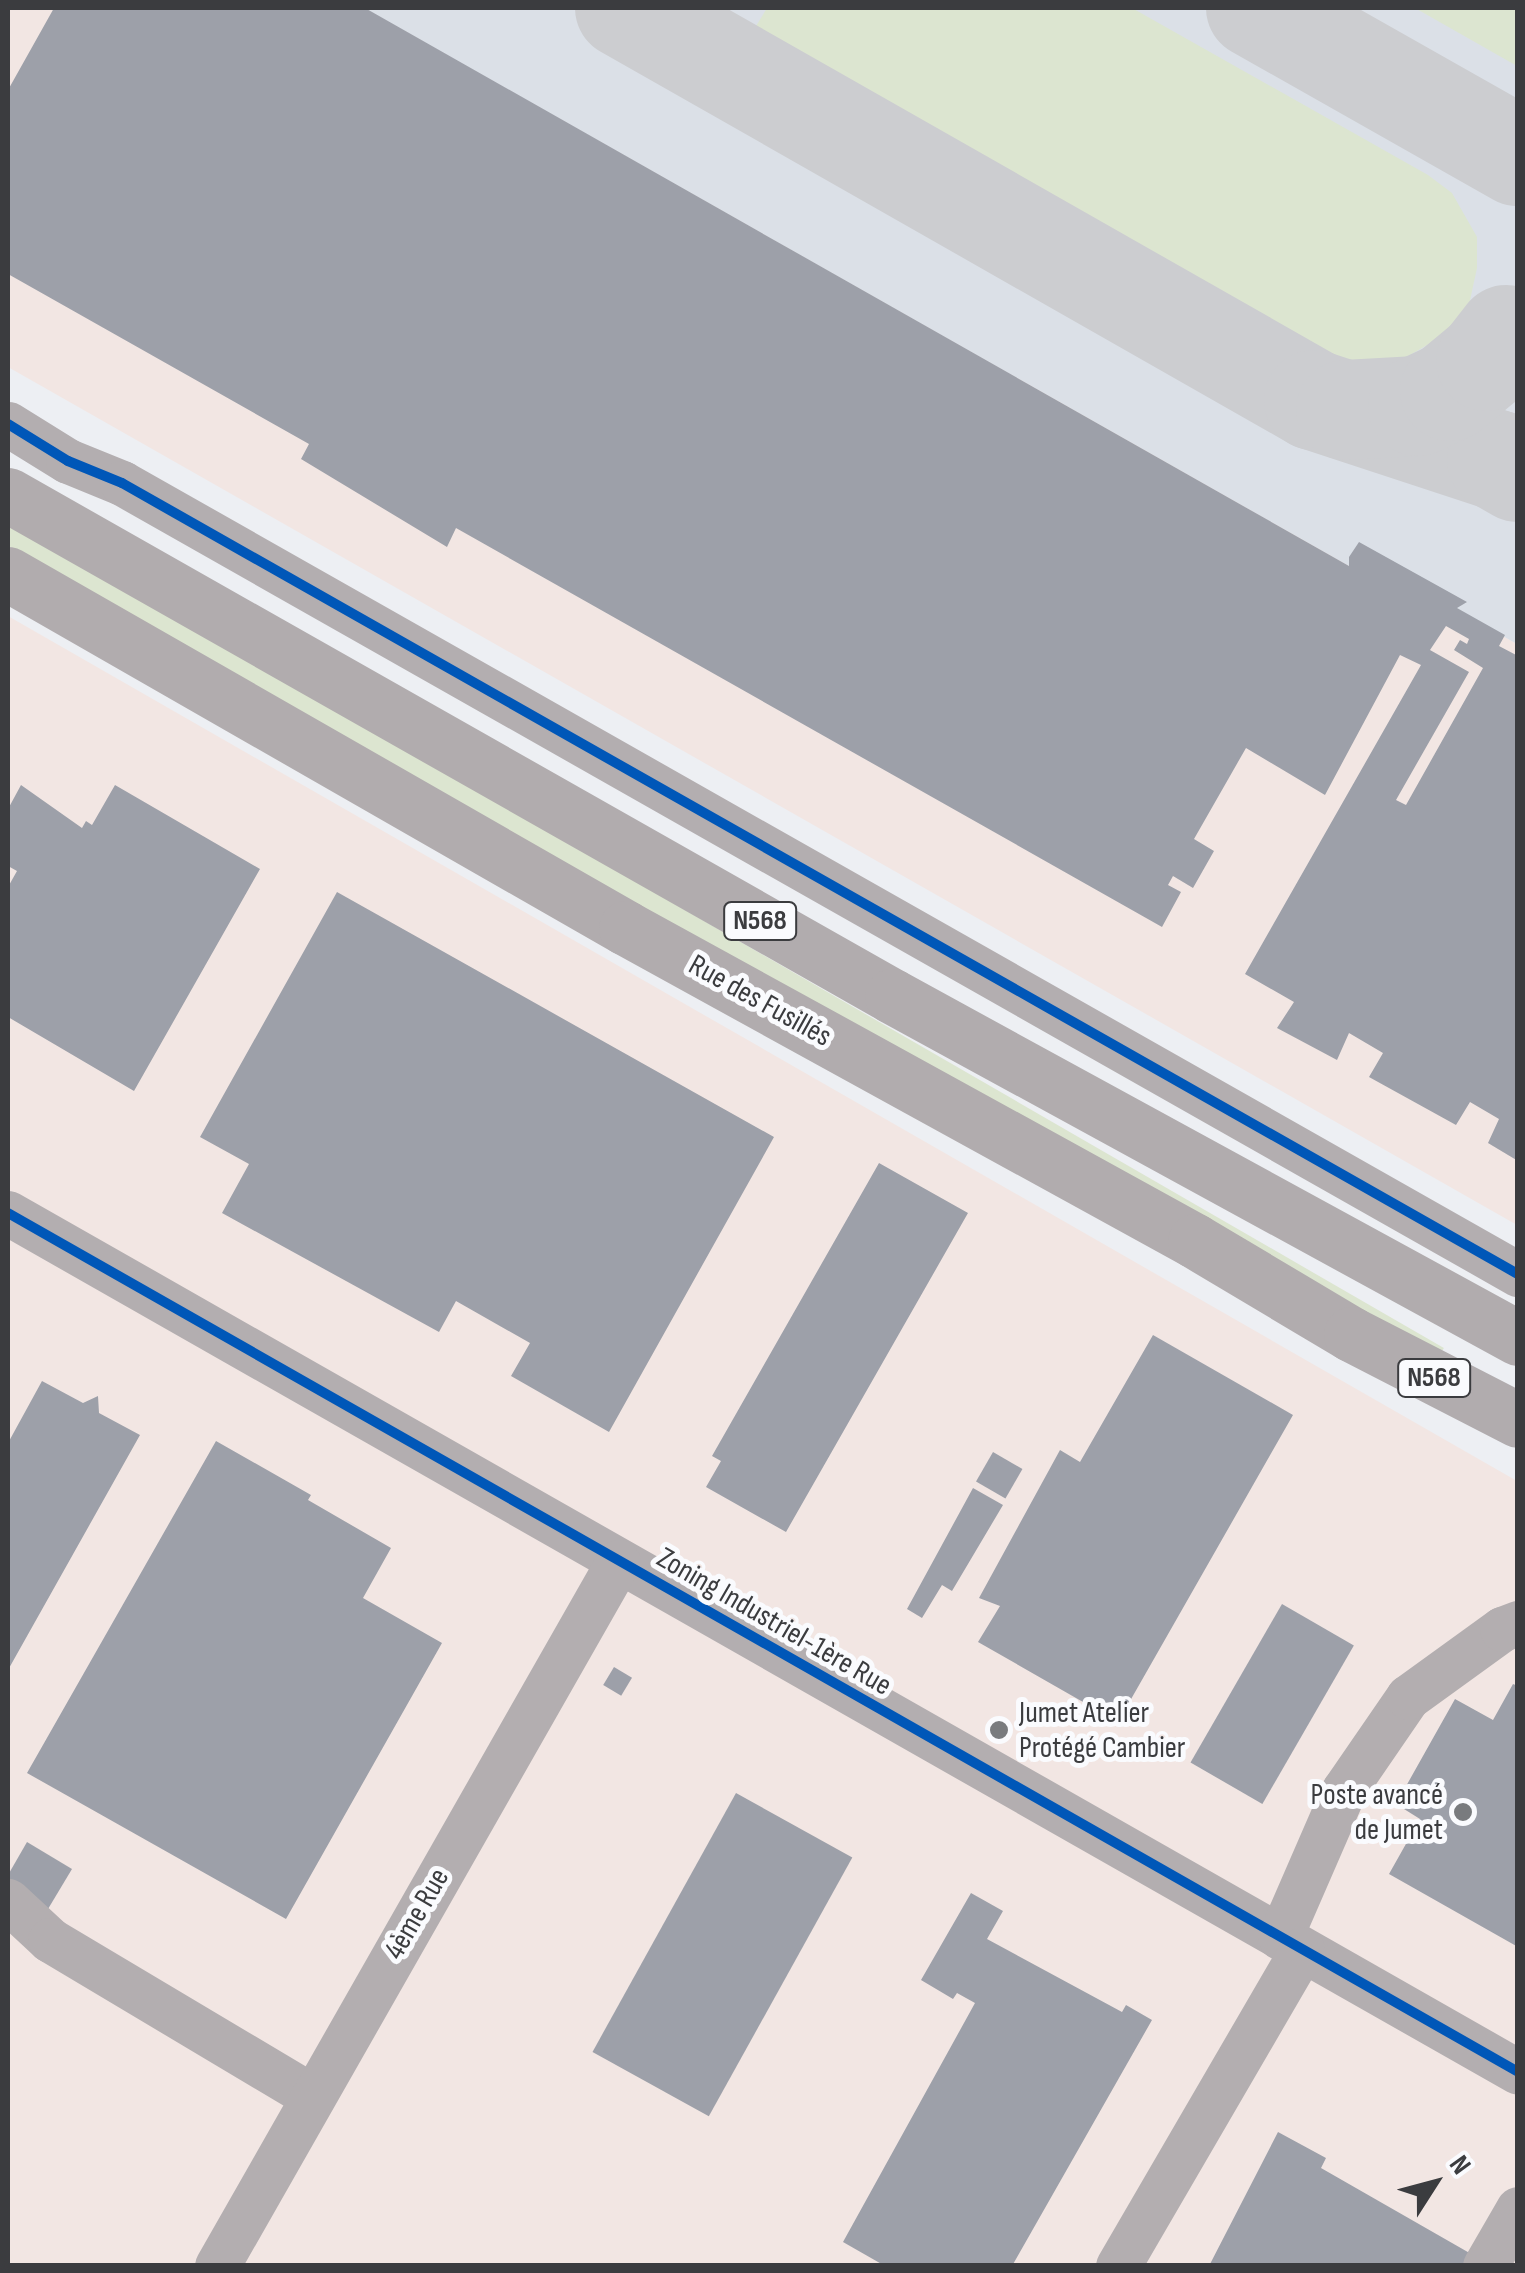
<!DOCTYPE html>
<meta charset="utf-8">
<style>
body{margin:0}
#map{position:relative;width:1525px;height:2273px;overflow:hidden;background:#edeff3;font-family:"Sofia Sans Condensed",sans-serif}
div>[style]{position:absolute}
.industrial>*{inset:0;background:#f2e6e3}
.built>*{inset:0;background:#dbe0e7}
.green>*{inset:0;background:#dce5d0;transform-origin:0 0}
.taxiway>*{height:100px;margin:-50px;padding:0 50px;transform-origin:50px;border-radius:50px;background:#cccdd0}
.building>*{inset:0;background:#9da0a9;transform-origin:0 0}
.minor>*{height:45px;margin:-22.5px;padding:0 22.5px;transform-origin:22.5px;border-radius:22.5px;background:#b3aeb0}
.highway>*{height:55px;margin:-27.5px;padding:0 27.5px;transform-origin:27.5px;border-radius:27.5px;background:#b1acae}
.cycleway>*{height:10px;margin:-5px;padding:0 5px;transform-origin:5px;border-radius:5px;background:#0057b8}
.dots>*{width:28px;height:28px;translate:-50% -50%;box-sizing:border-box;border:5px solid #fafbfe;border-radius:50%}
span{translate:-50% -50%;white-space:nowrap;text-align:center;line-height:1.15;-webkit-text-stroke:10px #fafbfe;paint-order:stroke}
.shield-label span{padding:2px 8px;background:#fafbfe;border:2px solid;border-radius:8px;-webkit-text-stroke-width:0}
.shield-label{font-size:28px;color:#3b3c3f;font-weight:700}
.street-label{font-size:30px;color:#3b3c3f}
.poi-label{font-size:30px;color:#3b3c3f}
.left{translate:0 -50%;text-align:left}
.right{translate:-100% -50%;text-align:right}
.frame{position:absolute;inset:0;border:10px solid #3b3c3f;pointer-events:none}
.north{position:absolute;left:1385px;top:2133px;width:100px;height:100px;-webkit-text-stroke:8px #fafbfe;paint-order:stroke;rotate:54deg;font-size:28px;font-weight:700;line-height:40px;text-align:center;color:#3b3c3f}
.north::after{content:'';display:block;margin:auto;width:35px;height:45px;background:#3b3c3f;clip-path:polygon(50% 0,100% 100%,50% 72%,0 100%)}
</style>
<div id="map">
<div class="industrial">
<i style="clip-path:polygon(8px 8px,382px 8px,1517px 644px,1517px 1225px,8px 367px)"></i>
<i style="clip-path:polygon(8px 616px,1517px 1481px,1517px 2265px,8px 2265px)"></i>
</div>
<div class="built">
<i style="clip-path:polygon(364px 8px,1517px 8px,1517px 644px,1362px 557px,1349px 566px)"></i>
</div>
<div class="green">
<i style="clip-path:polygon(767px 8px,1132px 8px,1428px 175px,1452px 193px,1477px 237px,1477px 268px,1467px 314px,1448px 333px,1396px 363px,1364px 365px,1331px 359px,753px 31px)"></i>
<i style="clip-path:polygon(1415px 8px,1517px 8px,1517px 66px)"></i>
<i style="left:8px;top:519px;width:1658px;height:23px;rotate:30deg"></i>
</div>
<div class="taxiway">
<i style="left:625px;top:8px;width:793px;rotate:29.64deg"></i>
<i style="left:1314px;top:400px;width:193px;rotate:18.2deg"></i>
<i style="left:1497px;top:460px;width:24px;rotate:30deg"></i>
<i style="left:1256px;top:8px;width:301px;rotate:29.5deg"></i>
<i style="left:1346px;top:410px;width:72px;rotate:-3.2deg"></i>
<i style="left:1418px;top:406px;width:35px;rotate:-25deg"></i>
<i style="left:1450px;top:391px;width:47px;rotate:-39.8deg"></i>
<i style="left:1486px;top:361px;width:33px;rotate:-52deg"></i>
</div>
<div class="building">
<i style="clip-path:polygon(evenodd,54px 8px,365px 8px,1349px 566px,1349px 557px,1359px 542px,1467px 602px,1457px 608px,1505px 635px,1499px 646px,1518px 656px,1518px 1161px,1488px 1143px,1499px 1119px,1470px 1102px,1456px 1125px,1369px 1077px,1383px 1053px,1349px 1033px,1337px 1060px,1277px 1028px,1294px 1002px,1245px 974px,1421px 665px,1400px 655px,1325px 795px,1246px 748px,1194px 839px,1214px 851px,1193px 888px,1173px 876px,1168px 885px,1181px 892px,1162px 927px,456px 528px,447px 547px,301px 459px,309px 444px,8px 274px,8px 90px,54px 8px,1446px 626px,1469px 639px,1467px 644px,1460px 640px,1454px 650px,1483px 668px,1406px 805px,1396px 800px,1469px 672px,1430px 650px,1446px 626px)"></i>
<i style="clip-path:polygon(21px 785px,82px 828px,86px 821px,92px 825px,115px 785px,260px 869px,134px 1091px,8px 1017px,8px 887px,17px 871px,8px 866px,8px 809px)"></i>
<i style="clip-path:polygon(337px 892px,774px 1137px,609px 1432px,511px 1376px,530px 1343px,456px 1301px,439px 1332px,222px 1213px,249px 1164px,200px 1137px)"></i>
<i style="clip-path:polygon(879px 1163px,968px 1213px,786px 1532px,706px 1487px,721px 1461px,712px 1456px)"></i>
<i style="clip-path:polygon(1153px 1335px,1293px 1415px,1118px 1722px,978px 1642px,1000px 1606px,979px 1598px,1060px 1450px,1080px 1462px)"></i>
<i style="clip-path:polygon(42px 1381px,83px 1403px,98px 1396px,99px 1413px,140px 1435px,8px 1670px,8px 1443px)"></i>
<i style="clip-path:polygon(216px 1441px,311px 1495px,308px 1500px,391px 1548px,363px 1598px,442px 1643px,286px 1919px,27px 1773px)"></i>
<i style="left:993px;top:1452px;width:34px;height:34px;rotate:30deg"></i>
<i style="clip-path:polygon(973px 1488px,1003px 1505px,952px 1591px,942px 1585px,922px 1618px,907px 1609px)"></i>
<i style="left:1282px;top:1604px;width:83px;height:183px;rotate:30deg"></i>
<i style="left:614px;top:1667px;width:21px;height:21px;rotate:31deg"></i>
<i style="clip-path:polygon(1513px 1684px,1518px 1686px,1518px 1947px,1389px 1874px,1420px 1819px,1396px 1804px,1455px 1699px,1493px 1720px)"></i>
<i style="left:736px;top:1793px;width:133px;height:296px;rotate:29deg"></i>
<i style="clip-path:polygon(27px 1842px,72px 1869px,45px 1914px,8px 1892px,8px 1875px)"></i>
<i style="clip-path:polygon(971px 1893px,1003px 1911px,987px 1939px,1122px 2012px,1126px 2005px,1152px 2020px,1012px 2266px,885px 2266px,843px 2242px,975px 2003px,957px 1993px,953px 1999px,921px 1980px)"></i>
<i style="clip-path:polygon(1278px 2132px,1326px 2158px,1321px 2168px,1480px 2259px,1476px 2266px,1209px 2266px)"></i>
</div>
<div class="minor">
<i style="left:8px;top:424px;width:70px;rotate:31.7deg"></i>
<i style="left:68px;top:461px;width:58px;rotate:22.2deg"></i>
<i style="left:122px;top:483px;width:1605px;rotate:29.54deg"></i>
<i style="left:8px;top:1213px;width:1737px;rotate:29.63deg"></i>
<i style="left:8px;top:1901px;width:57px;rotate:42.9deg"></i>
<i style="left:50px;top:1940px;width:306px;rotate:30.8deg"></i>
<i style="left:1280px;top:1937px;width:160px;rotate:-66.5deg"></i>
<i style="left:1344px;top:1790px;width:113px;rotate:-55.5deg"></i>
<i style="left:1408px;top:1697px;width:116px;rotate:-35.9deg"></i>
<i style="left:1502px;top:1629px;width:17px;rotate:-21deg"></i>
<i style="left:217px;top:2266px;width:810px;rotate:-60.33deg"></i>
<i style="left:1118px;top:2266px;width:366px;rotate:-59.8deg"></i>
<i style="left:1485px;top:2266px;width:66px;rotate:-59.9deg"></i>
</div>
<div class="highway">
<i style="left:8px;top:495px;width:1016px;rotate:29.54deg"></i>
<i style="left:892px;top:996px;width:713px;rotate:28.65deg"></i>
<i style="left:8px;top:574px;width:712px;rotate:29.8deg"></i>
<i style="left:626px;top:928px;width:649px;rotate:28.81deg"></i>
<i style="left:1195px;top:1241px;width:182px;rotate:30.8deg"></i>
<i style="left:1351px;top:1334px;width:188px;rotate:27.2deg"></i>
</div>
<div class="cycleway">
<i style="left:8px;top:424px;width:70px;rotate:31.7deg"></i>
<i style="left:68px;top:461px;width:58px;rotate:22.2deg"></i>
<i style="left:122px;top:483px;width:1605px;rotate:29.54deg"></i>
<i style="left:8px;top:1213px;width:1737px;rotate:29.63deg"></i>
</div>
<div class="dots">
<i style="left:999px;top:1730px;background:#797b7e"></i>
<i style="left:1463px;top:1812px;background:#797b7e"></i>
</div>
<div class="shield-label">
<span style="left:760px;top:921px">N568</span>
<span style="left:1434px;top:1378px">N568</span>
</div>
<div class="street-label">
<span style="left:760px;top:1001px;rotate:29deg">Rue des Fusillés</span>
<span style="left:774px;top:1622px;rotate:30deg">Zoning Industriel-1ère Rue</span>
<span style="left:417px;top:1914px;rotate:-60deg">4ème Rue</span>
</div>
<div class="poi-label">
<span class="left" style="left:1019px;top:1730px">Jumet Atelier<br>Protégé Cambier</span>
<span class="right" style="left:1443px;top:1812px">Poste avancé<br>de Jumet</span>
</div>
<div class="frame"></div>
<div class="north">N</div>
</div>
